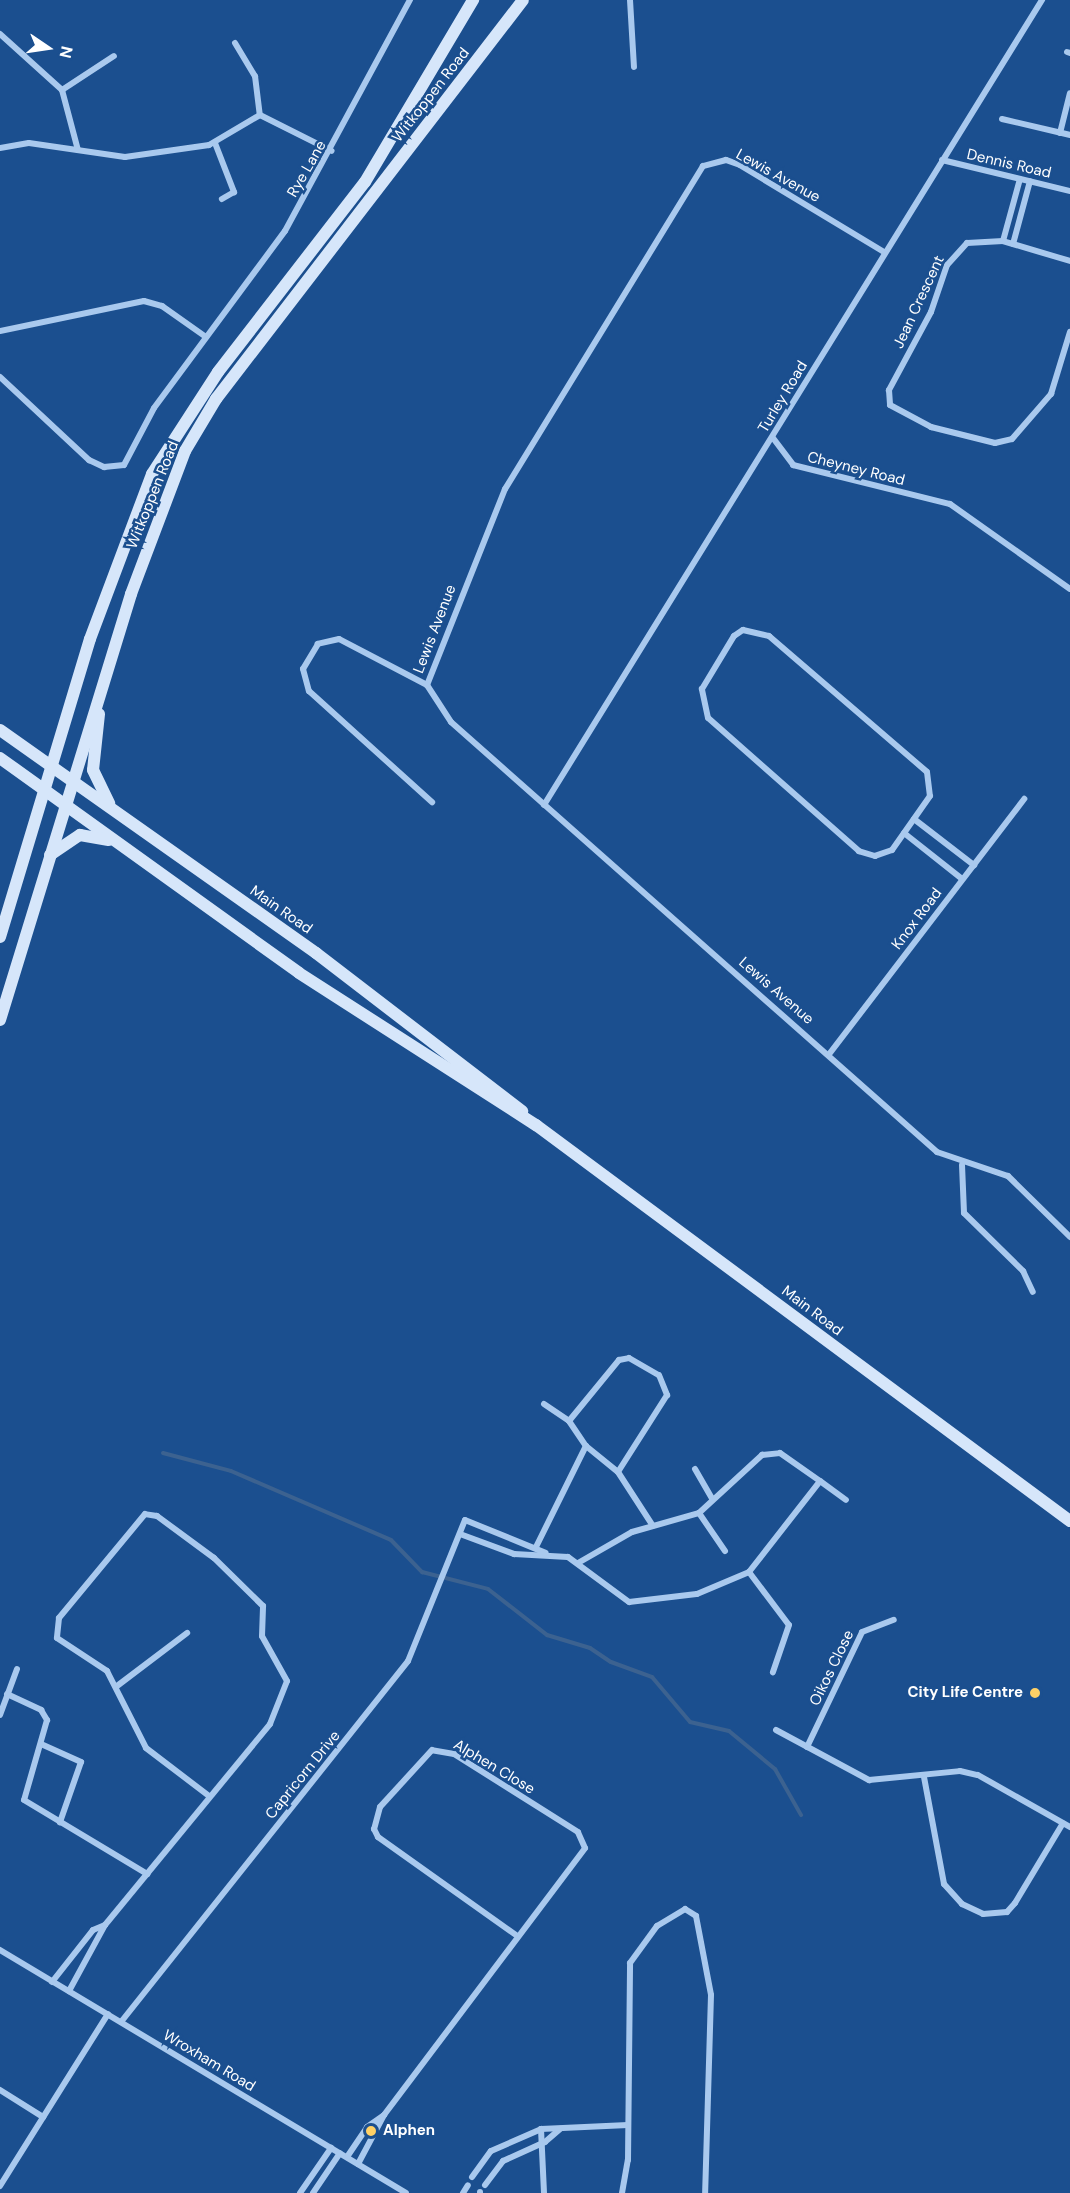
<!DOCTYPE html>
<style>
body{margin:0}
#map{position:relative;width:1070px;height:2193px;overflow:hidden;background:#1b4f8f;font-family:"DM Sans",sans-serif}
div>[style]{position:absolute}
.stream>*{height:4px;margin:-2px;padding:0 2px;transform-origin:2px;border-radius:2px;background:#3c6290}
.street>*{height:6px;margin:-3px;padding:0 3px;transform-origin:3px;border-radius:3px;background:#a9c9ee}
.secondary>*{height:12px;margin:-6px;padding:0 6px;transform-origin:6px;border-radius:6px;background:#d6e6fa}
.dots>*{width:16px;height:16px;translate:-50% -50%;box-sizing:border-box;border:3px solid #1b4f8f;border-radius:50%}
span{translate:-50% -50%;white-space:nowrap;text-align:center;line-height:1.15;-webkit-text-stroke:5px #1b4f8f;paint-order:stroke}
.street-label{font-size:15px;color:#fff}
.poi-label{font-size:15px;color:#fff;font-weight:700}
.right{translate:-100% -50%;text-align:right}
.left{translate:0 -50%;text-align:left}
.north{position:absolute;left:18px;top:18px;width:60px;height:60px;-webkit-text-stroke:4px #1b4f8f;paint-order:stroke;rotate:103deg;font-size:16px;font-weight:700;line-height:24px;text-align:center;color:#fff}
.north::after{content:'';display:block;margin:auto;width:21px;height:27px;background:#fff;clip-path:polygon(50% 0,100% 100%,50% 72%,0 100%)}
</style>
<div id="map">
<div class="stream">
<i style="left:163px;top:1453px;width:70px;rotate:14.8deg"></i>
<i style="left:231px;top:1471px;width:174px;rotate:23.3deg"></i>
<i style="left:391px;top:1540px;width:45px;rotate:45.9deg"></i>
<i style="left:422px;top:1572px;width:68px;rotate:14.4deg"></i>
<i style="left:488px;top:1589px;width:75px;rotate:37.9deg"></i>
<i style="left:547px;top:1635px;width:45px;rotate:16.8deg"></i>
<i style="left:590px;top:1648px;width:25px;rotate:34deg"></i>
<i style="left:611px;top:1662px;width:44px;rotate:20.1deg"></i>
<i style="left:652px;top:1677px;width:59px;rotate:49.8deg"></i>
<i style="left:690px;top:1722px;width:40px;rotate:13deg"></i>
<i style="left:729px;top:1731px;width:60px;rotate:39.6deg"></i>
<i style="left:775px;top:1769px;width:53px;rotate:60.5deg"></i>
</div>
<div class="street">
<i style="left:630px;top:0;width:67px;rotate:86.6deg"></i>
<i style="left:0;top:34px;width:84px;rotate:42.1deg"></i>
<i style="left:62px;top:90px;width:62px;rotate:75.1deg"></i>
<i style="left:235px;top:43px;width:39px;rotate:59deg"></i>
<i style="left:255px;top:76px;width:39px;rotate:83deg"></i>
<i style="left:1067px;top:52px;width:3px;rotate:18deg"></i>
<i style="left:62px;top:90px;width:62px;rotate:-33.2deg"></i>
<i style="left:260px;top:115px;width:80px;rotate:26.6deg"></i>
<i style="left:1002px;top:119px;width:70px;rotate:13.2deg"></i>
<i style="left:1060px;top:133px;width:41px;rotate:-76deg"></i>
<i style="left:215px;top:143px;width:53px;rotate:68.8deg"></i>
<i style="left:234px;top:192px;width:14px;rotate:150deg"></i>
<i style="left:0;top:148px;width:29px;rotate:-10deg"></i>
<i style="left:29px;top:143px;width:97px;rotate:8.3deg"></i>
<i style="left:125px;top:157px;width:85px;rotate:-8.1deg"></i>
<i style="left:209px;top:145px;width:59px;rotate:-30.5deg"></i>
<i style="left:942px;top:160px;width:132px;rotate:13.6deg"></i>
<i style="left:1003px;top:241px;width:64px;rotate:-74.7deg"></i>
<i style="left:1013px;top:244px;width:65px;rotate:-74.9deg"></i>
<i style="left:884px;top:252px;width:168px;rotate:-148.9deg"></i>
<i style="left:740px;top:165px;width:15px;rotate:-160deg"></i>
<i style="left:726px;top:160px;width:24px;rotate:165deg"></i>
<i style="left:703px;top:166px;width:379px;rotate:121.5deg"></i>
<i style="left:505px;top:489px;width:211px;rotate:111.7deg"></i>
<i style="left:427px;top:685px;width:44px;rotate:57deg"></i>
<i style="left:451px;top:722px;width:649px;rotate:41.5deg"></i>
<i style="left:937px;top:1152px;width:75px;rotate:18.7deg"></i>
<i style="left:1008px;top:1176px;width:87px;rotate:44.5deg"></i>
<i style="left:1070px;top:261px;width:70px;rotate:-163.4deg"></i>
<i style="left:1003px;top:241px;width:36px;rotate:177deg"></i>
<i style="left:967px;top:243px;width:30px;rotate:132deg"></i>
<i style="left:947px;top:265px;width:50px;rotate:108.8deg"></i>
<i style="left:931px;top:312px;width:89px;rotate:118.3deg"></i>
<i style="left:889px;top:390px;width:15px;rotate:86deg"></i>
<i style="left:890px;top:405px;width:47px;rotate:28.2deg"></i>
<i style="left:931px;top:427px;width:66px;rotate:14deg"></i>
<i style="left:995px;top:443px;width:17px;rotate:-13deg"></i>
<i style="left:1012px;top:439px;width:60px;rotate:-49.1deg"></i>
<i style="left:1051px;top:394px;width:65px;rotate:-73deg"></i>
<i style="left:0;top:331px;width:147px;rotate:-11.8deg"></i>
<i style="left:144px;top:301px;width:19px;rotate:16deg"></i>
<i style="left:162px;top:306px;width:54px;rotate:35.2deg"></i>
<i style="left:0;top:377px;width:122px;rotate:43deg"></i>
<i style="left:89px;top:460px;width:17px;rotate:25deg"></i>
<i style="left:104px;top:467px;width:20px;rotate:-6deg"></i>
<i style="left:124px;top:465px;width:64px;rotate:-62.2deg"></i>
<i style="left:154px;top:408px;width:220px;rotate:-53.5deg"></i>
<i style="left:285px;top:231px;width:263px;rotate:-61.6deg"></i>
<i style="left:773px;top:438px;width:34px;rotate:53deg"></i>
<i style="left:793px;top:465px;width:162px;rotate:14deg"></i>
<i style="left:950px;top:504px;width:147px;rotate:35.3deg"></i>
<i style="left:743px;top:630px;width:27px;rotate:13deg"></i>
<i style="left:769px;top:636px;width:208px;rotate:40.7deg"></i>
<i style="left:927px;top:772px;width:24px;rotate:83deg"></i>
<i style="left:930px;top:796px;width:66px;rotate:125.1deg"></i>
<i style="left:892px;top:850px;width:18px;rotate:161deg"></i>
<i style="left:875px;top:856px;width:17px;rotate:-163deg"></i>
<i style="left:859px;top:851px;width:201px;rotate:-138.6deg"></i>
<i style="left:708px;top:718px;width:30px;rotate:-102deg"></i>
<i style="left:702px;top:689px;width:62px;rotate:-58.9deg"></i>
<i style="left:734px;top:636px;width:11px;rotate:-34deg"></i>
<i style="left:427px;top:685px;width:99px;rotate:-152.4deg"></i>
<i style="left:339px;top:639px;width:22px;rotate:167deg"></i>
<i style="left:318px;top:644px;width:29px;rotate:121deg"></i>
<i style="left:303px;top:669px;width:23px;rotate:75deg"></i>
<i style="left:309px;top:691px;width:166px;rotate:42.1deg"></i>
<i style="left:544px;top:805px;width:947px;rotate:-58.26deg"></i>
<i style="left:914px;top:819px;width:76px;rotate:37.5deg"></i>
<i style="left:904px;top:833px;width:74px;rotate:38.4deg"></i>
<i style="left:830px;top:1053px;width:320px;rotate:-52.6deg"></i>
<i style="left:962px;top:1165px;width:48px;rotate:87.6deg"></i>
<i style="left:964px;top:1213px;width:83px;rotate:44.5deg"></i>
<i style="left:1023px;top:1271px;width:23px;rotate:65deg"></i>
<i style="left:544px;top:1404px;width:30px;rotate:34deg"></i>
<i style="left:569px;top:1421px;width:79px;rotate:-50.7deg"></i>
<i style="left:619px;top:1360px;width:10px;rotate:-11deg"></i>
<i style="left:629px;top:1358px;width:34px;rotate:30deg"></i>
<i style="left:659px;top:1375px;width:22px;rotate:68deg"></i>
<i style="left:667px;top:1395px;width:91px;rotate:122.5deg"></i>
<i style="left:618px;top:1472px;width:64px;rotate:57.1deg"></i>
<i style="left:569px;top:1421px;width:30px;rotate:56deg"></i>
<i style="left:586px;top:1446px;width:41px;rotate:39.1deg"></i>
<i style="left:695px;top:1469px;width:34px;rotate:60deg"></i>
<i style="left:460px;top:1534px;width:58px;rotate:20.3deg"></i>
<i style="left:514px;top:1554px;width:54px;rotate:3.2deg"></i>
<i style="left:568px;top:1557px;width:76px;rotate:36.4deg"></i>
<i style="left:629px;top:1602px;width:68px;rotate:-6.7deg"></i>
<i style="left:697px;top:1594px;width:56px;rotate:-22.9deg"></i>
<i style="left:749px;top:1572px;width:66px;rotate:53deg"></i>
<i style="left:789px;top:1625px;width:50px;rotate:108.8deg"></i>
<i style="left:536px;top:1547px;width:113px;rotate:-63.7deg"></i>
<i style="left:725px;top:1551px;width:46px;rotate:-124.4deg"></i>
<i style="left:699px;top:1513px;width:86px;rotate:-42.6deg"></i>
<i style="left:762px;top:1455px;width:18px;rotate:-6deg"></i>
<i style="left:780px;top:1453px;width:49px;rotate:35deg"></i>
<i style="left:578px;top:1563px;width:62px;rotate:-29.9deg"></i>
<i style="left:632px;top:1532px;width:70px;rotate:-15.8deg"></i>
<i style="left:749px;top:1572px;width:115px;rotate:-52deg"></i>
<i style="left:820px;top:1481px;width:32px;rotate:36deg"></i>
<i style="left:117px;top:1686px;width:88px;rotate:-37.1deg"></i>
<i style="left:7px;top:1694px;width:38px;rotate:25deg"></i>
<i style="left:41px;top:1710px;width:12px;rotate:59deg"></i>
<i style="left:47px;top:1720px;width:83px;rotate:106deg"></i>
<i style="left:24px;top:1800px;width:144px;rotate:31deg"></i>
<i style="left:0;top:1715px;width:49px;rotate:-69.7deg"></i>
<i style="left:776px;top:1730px;width:106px;rotate:28.3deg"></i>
<i style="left:869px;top:1780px;width:91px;rotate:-5.6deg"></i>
<i style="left:960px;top:1771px;width:18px;rotate:13deg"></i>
<i style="left:978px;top:1775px;width:106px;rotate:29.5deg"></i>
<i style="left:41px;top:1744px;width:44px;rotate:24.2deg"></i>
<i style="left:81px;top:1762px;width:64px;rotate:109.3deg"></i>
<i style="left:807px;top:1747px;width:127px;rotate:-64.4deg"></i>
<i style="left:862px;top:1632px;width:34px;rotate:-21deg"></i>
<i style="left:924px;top:1777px;width:109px;rotate:79.4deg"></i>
<i style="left:944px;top:1884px;width:27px;rotate:48deg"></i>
<i style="left:962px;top:1904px;width:23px;rotate:25deg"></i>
<i style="left:983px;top:1914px;width:24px;rotate:-5deg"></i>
<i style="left:1007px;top:1912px;width:12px;rotate:-48deg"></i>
<i style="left:1015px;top:1903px;width:93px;rotate:-59deg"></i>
<i style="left:0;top:1950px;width:473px;rotate:30.9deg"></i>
<i style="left:52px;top:1982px;width:66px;rotate:-51.7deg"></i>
<i style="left:93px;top:1930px;width:13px;rotate:-23deg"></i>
<i style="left:69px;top:1991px;width:75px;rotate:-61.4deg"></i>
<i style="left:105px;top:1925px;width:260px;rotate:-50.6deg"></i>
<i style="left:270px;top:1724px;width:46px;rotate:-68.4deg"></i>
<i style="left:287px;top:1681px;width:51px;rotate:-119.1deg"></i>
<i style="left:262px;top:1636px;width:30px;rotate:-88deg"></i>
<i style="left:263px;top:1606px;width:69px;rotate:-135.6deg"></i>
<i style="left:214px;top:1558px;width:71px;rotate:-143.6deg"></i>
<i style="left:157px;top:1516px;width:12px;rotate:-171deg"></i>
<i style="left:145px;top:1514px;width:135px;rotate:129.6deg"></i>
<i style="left:59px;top:1618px;width:20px;rotate:96deg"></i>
<i style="left:57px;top:1638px;width:60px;rotate:33.4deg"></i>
<i style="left:107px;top:1671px;width:86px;rotate:63.1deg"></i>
<i style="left:146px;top:1748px;width:79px;rotate:37.3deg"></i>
<i style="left:121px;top:2022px;width:461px;rotate:-51.5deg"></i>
<i style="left:408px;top:1661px;width:152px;rotate:-68deg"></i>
<i style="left:465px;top:1520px;width:87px;rotate:22.2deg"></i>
<i style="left:0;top:2090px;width:51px;rotate:32.1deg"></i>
<i style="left:541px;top:2129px;width:64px;rotate:87.3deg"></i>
<i style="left:347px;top:2157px;width:36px;rotate:-56deg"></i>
<i style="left:367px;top:2127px;width:21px;rotate:-35deg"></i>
<i style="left:358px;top:2164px;width:55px;rotate:-62deg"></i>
<i style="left:384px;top:2115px;width:334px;rotate:-53deg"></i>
<i style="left:585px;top:1848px;width:17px;rotate:-114deg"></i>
<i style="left:578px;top:1832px;width:146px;rotate:-147.8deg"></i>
<i style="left:454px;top:1754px;width:22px;rotate:-170deg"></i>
<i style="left:432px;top:1750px;width:77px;rotate:132.4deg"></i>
<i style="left:380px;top:1807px;width:23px;rotate:105deg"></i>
<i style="left:374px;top:1829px;width:9px;rotate:63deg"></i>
<i style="left:378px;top:1837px;width:169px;rotate:35.4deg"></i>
<i style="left:472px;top:2177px;width:32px;rotate:-54deg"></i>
<i style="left:491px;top:2151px;width:55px;rotate:-23.7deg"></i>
<i style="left:541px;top:2129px;width:87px;rotate:-2.6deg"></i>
<i style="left:485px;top:2185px;width:30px;rotate:-53deg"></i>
<i style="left:503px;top:2161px;width:46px;rotate:-24.3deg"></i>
<i style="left:545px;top:2142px;width:20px;rotate:-41deg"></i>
<i style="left:0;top:2186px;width:203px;rotate:-57.9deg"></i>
<i style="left:300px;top:2193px;width:55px;rotate:-55.4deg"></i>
<i style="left:313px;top:2193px;width:48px;rotate:-56deg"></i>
<i style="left:463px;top:2193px;width:9px;rotate:-58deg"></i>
<i style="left:480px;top:2193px;width:1px;rotate:-90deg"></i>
<i style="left:622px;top:2193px;width:34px;rotate:-80deg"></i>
<i style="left:628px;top:2160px;width:197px;rotate:-89.4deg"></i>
<i style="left:630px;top:1963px;width:46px;rotate:-53.9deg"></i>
<i style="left:657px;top:1926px;width:33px;rotate:-31deg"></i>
<i style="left:685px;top:1909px;width:13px;rotate:32deg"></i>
<i style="left:696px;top:1916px;width:80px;rotate:79.2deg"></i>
<i style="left:711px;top:1995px;width:198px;rotate:91.7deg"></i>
</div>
<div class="secondary">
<i style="left:99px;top:714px;width:56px;rotate:96.1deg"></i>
<i style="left:93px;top:770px;width:37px;rotate:64deg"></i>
<i style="left:0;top:730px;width:387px;rotate:35.2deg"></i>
<i style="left:316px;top:953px;width:260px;rotate:37.5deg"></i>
<i style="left:0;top:758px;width:368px;rotate:35.7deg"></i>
<i style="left:299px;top:973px;width:282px;rotate:32.7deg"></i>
<i style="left:536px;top:1125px;width:665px;rotate:36.56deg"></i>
<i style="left:50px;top:855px;width:36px;rotate:-34deg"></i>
<i style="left:80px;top:835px;width:29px;rotate:10deg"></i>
<i style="left:0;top:937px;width:311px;rotate:-73.2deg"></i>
<i style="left:90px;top:639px;width:176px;rotate:-69.4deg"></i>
<i style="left:152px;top:474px;width:121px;rotate:-57.1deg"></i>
<i style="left:218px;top:372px;width:240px;rotate:-52.3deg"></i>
<i style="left:365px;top:182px;width:212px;rotate:-59.3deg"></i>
<i style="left:0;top:1020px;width:446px;rotate:-72.9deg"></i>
<i style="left:131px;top:594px;width:153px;rotate:-69.3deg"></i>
<i style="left:185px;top:451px;width:61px;rotate:-59.2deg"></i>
<i style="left:216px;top:399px;width:503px;rotate:-52.42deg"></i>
</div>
<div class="dots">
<i style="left:1035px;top:1693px;background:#ffd166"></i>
<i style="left:371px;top:2131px;background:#ffd166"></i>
</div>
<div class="street-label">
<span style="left:431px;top:95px;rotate:-52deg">Witkoppen Road</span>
<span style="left:1009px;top:164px;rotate:13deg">Dennis Road</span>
<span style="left:307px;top:169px;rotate:-60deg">Rye Lane</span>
<span style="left:778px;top:176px;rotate:29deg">Lewis Avenue</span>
<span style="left:919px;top:302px;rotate:-65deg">Jean Crescent</span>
<span style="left:783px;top:397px;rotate:-59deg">Turley Road</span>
<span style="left:856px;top:469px;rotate:14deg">Cheyney Road</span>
<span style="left:153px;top:495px;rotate:-68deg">Witkoppen Road</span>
<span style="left:435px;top:629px;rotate:-69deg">Lewis Avenue</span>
<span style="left:281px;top:910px;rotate:35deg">Main Road</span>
<span style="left:917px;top:919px;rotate:-53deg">Knox Road</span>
<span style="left:776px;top:991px;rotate:41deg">Lewis Avenue</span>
<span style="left:812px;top:1311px;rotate:37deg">Main Road</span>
<span style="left:832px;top:1668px;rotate:-64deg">Oikos Close</span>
<span style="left:494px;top:1767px;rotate:31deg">Alphen Close</span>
<span style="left:303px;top:1775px;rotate:-51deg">Capricorn Drive</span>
<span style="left:209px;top:2061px;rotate:31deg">Wroxham Road</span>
</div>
<div class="poi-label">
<span class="right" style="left:1023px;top:1693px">City Life Centre</span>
<span class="left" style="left:383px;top:2131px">Alphen</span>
</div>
<div class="north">N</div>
</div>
